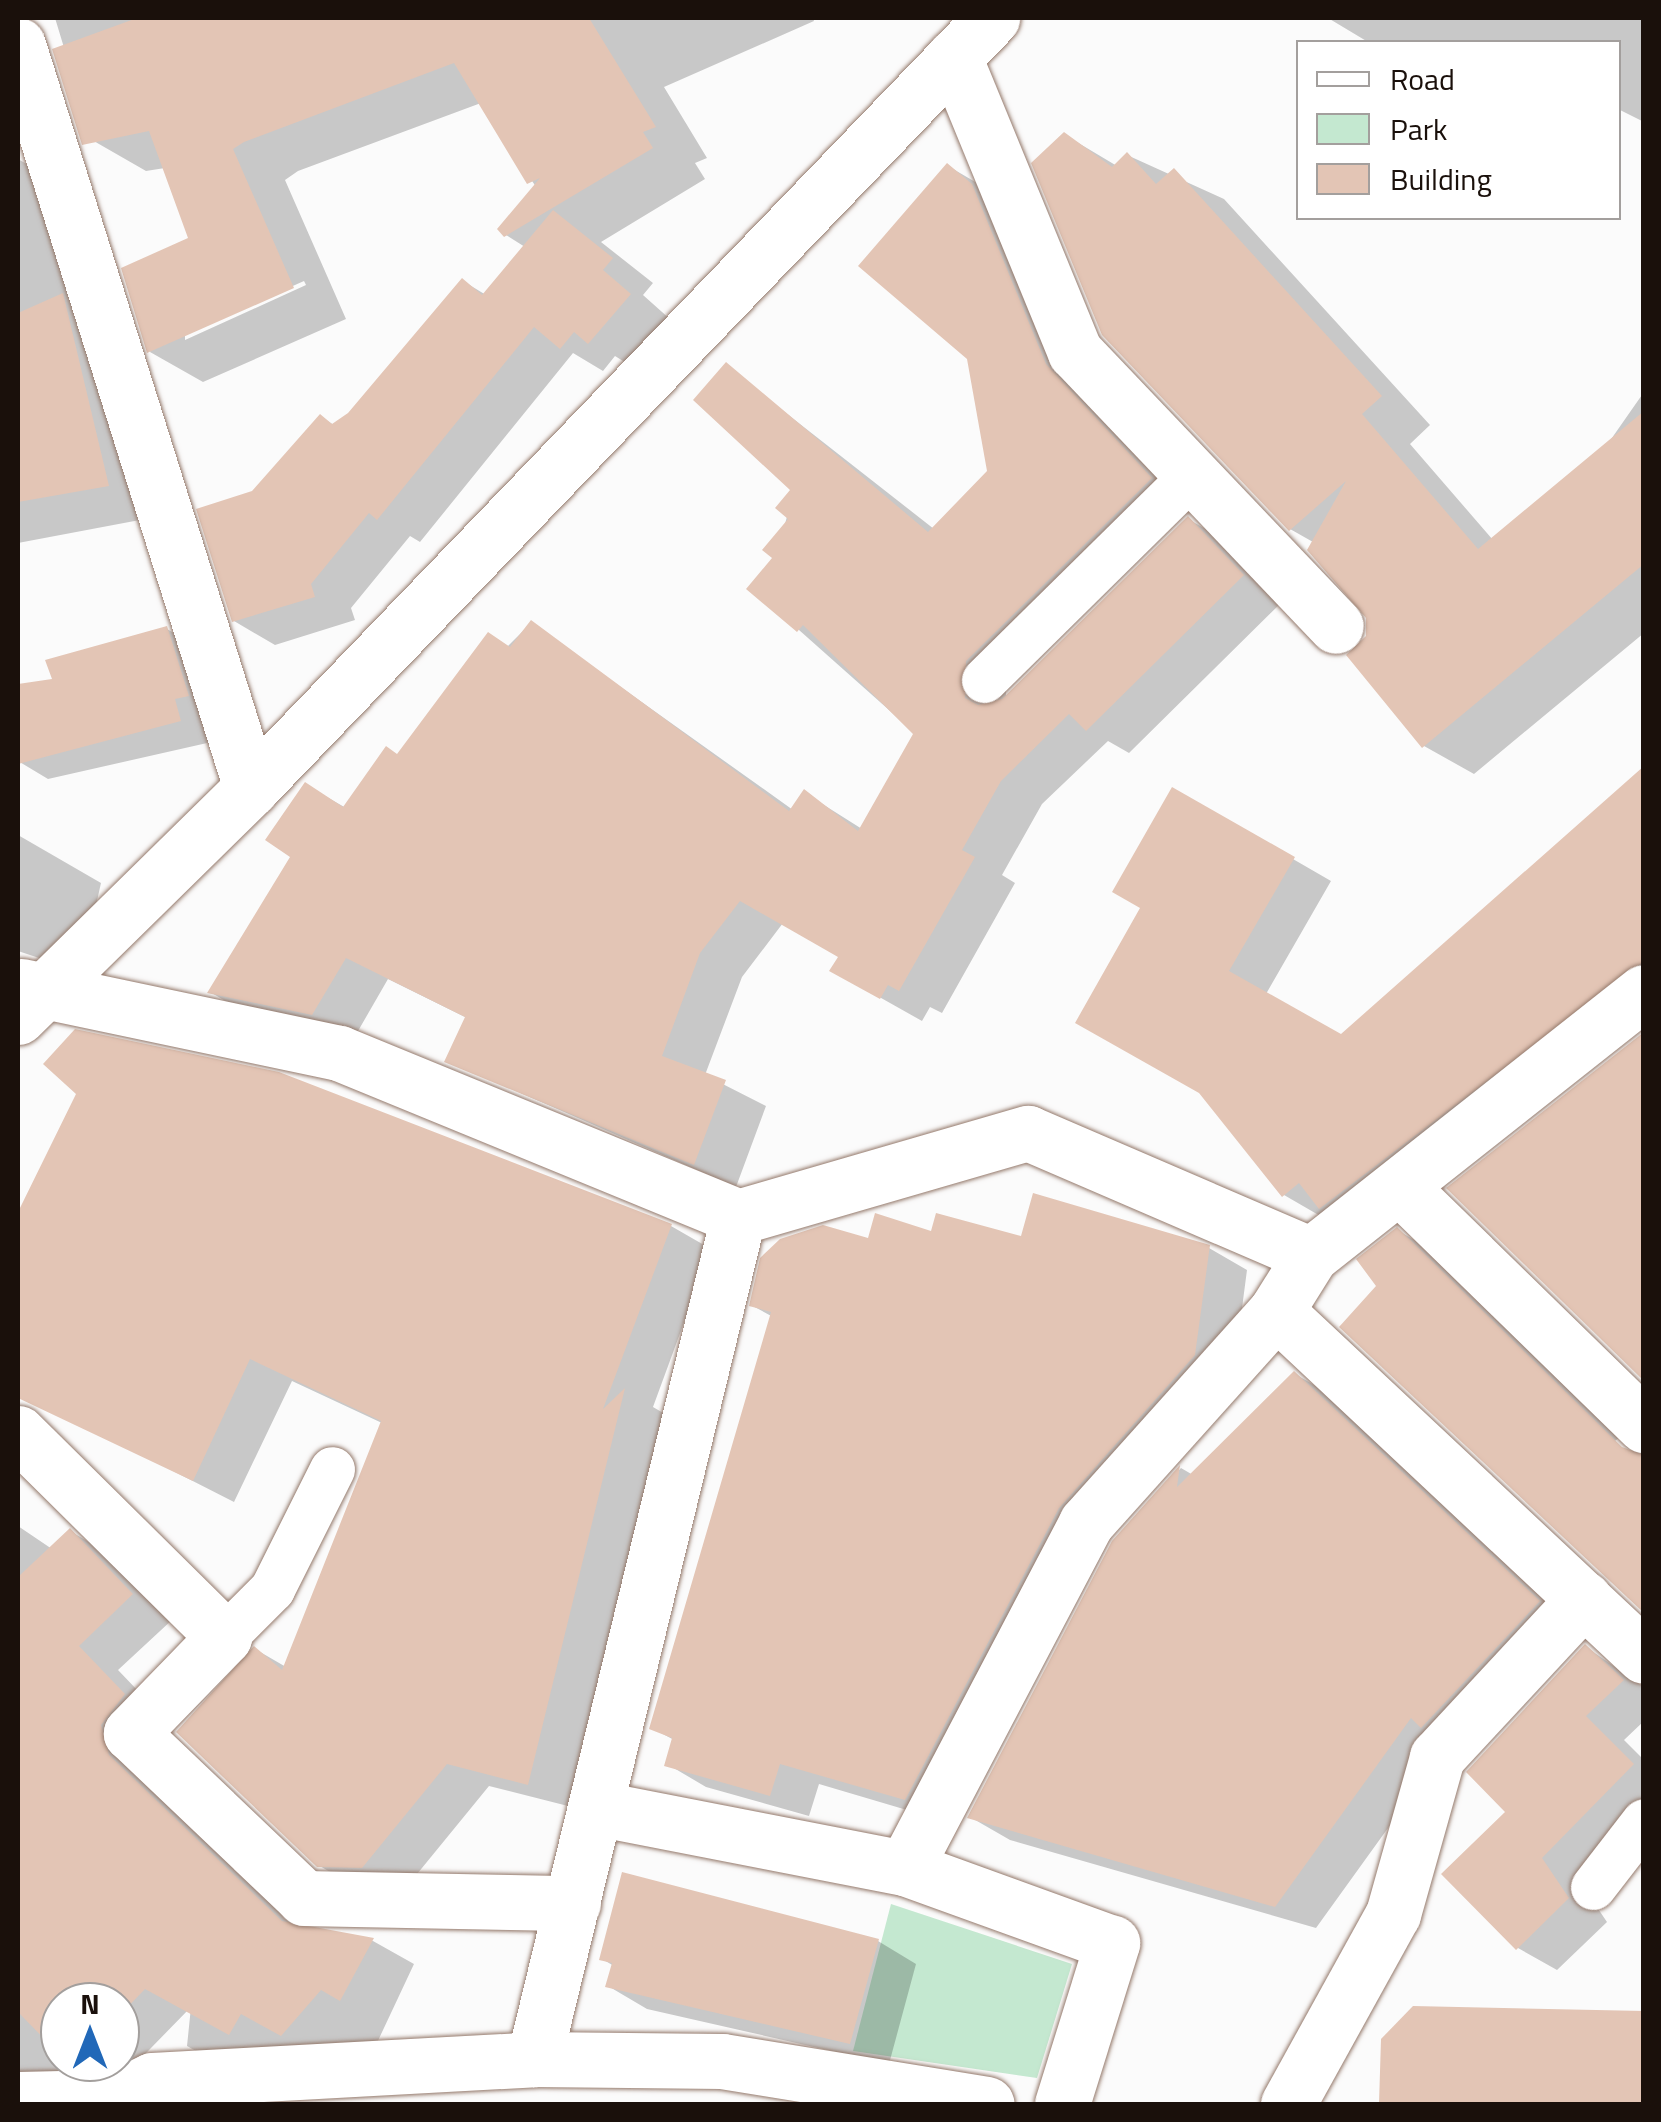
<!DOCTYPE html>
<style>
body{margin:0}
#map{position:relative;width:1661px;height:2122px;overflow:hidden;background:#fbfbfb;font-family:"Titillium Web",sans-serif}
div>[style]{position:absolute}
.green>*{inset:0;background:#c4e8d0}
.shadow>*{inset:0;background:#0003}
.building>*{inset:0;background:#e3c5b5}
.roads{filter:drop-shadow(0 0 2px #94796b) drop-shadow(0 0 2px #94796b)}
.lane>*{height:45px;margin:-22.5px;padding:0 22.5px;transform-origin:22.5px;border-radius:22.5px;background:#fff}
.street>*{height:55px;margin:-27.5px;padding:0 27.5px;transform-origin:27.5px;border-radius:27.5px;background:#fff}
span{translate:-50% -50%;white-space:nowrap;text-align:center;line-height:1.15;-webkit-text-stroke:9px #fff;paint-order:stroke}
.frame{position:absolute;inset:0;border:20px solid #1a100b;pointer-events:none}
.legend{position:absolute;left:1296px;top:40px;width:325px;height:180px;box-sizing:border-box;background:#fff;border:2px solid #a39f9d;margin:0;padding:12px 18px;list-style:none;font-size:30px;color:#1a100b}
.legend li{display:flex;align-items:center;gap:20px;height:50px}
.legend b{width:50px;border:2px solid #a39f9d}
.north{position:absolute;left:40px;top:1982px;width:100px;height:100px;box-sizing:border-box;background:#fff;border:2px solid #a39f9d;border-radius:50%;rotate:0deg;font-size:28px;font-weight:700;line-height:40px;text-align:center;color:#1a100b}
.north::after{content:'';display:block;margin:auto;width:35px;height:45px;background:#2168b8;clip-path:polygon(50% 0,100% 100%,50% 72%,0 100%)}
</style>
<div id="map">
<div class="green">
<i style="clip-path:polygon(891px 1904px,1072px 1964px,1037px 2078px,853px 2051px)"></i>
</div>
<div class="shadow">
<i style="clip-path:polygon(evenodd,55px 18px,813px 18px,814px 21px,664px 87px,707px 158px,695px 163px,705px 179px,601px 242px,653px 283px,643px 295px,671px 320px,631px 366px,615px 356px,603px 371px,573px 353px,420px 542px,410px 536px,351px 608px,355px 620px,275px 645px,234px 621px,253px 493px,321px 417px,334px 425px,350px 415px,463px 281px,486px 295px,525px 247px,506px 235px,536px 187px,481px 103px,298px 171px,285px 180px,346px 319px,203px 382px,150px 352px,191px 239px,165px 168px,146px 171px,92px 140px,55px 18px,304px 281px,306px 285px,185px 340px,185px 334px,304px 281px)"></i>
<i style="clip-path:polygon(1328px 18px,1644px 18px,1644px 122px,1618px 109px,1618px 42px,1368px 42px)"></i>
<i style="clip-path:polygon(1065px 135px,1117px 166px,1127px 155px,1224px 199px,1430px 425px,1410px 444px,1493px 540px,1607px 445px,1644px 392px,1644px 633px,1474px 774px,1424px 746px,1368px 637px,1369px 617px,1313px 542px,1290px 529px)"></i>
<i style="clip-path:polygon(18px 159px,54px 180px,161px 516px,18px 543px)"></i>
<i style="clip-path:polygon(948px 166px,989px 190px,1192px 503px,1006px 685px,1006px 698px,1188px 519px,1230px 543px,1284px 600px,1129px 753px,1108px 741px,1042px 804px,1002px 875px,1015px 883px,942px 1013px,930px 1007px,922px 1021px,874px 994px,841px 956px,783px 923px,742px 977px,705px 1075px,766px 1106px,736px 1187px,447px 1061px,467px 1018px,388px 979px,354px 1038px,251px 1016px,210px 992px,293px 857px,306px 785px,346px 808px,531px 623px,793px 810px,805px 793px,862px 829px,916px 734px,799px 630px,776px 558px,794px 490px,726px 366px,934px 529px,990px 472px)"></i>
<i style="clip-path:polygon(167px 629px,203px 650px,216px 741px,48px 779px,18px 761px,18px 687px,55px 681px)"></i>
<i style="clip-path:polygon(1643px 768px,1644px 1004px,1322px 1217px,1284px 1195px,1143px 907px,1173px 790px,1331px 881px,1266px 994px,1342px 1037px)"></i>
<i style="clip-path:polygon(18px 835px,101px 883px,81px 972px,18px 951px)"></i>
<i style="clip-path:polygon(79px 1093px,671px 1226px,711px 1249px,653px 1407px,665px 1414px,568px 1806px,489px 1786px,404px 1890px,360px 1889px,318px 1865px,255px 1649px,286px 1667px,382px 1423px,292px 1381px,234px 1502px,18px 1392px,18px 1218px)"></i>
<i style="clip-path:polygon(1397px 1230px,1430px 1249px,1621px 1436px,1542px 1502px,1379px 1286px)"></i>
<i style="clip-path:polygon(933px 1234px,1209px 1248px,1247px 1270px,1233px 1377px,1097px 1530px,944px 1821px,819px 1784px,809px 1816px,706px 1787px,667px 1764px,674px 1740px,652px 1728px,773px 1317px,751px 1305px,870px 1241px)"></i>
<i style="clip-path:polygon(1295px 1374px,1335px 1397px,1578px 1625px,1450px 1742px,1316px 1928px,1010px 1840px,970px 1817px,1114px 1542px,1181px 1468px,1193px 1475px)"></i>
<i style="clip-path:polygon(evenodd,18px 1526px,52px 1549px,70px 1531px,111px 1555px,173px 1619px,118px 1670px,165px 1719px,150px 1781px,303px 1927px,373px 1941px,414px 1964px,368px 2062px,228px 2069px,187px 2046px,191px 2007px,111px 2089px,18px 2104px,18px 1526px,60px 2002px,120px 2002px,120px 2062px,60px 2062px,60px 2002px)"></i>
<i style="clip-path:polygon(1586px 1647px,1644px 1687px,1644px 1721px,1624px 1740px,1644px 1760px,1644px 1817px,1580px 1882px,1607px 1922px,1557px 1970px,1518px 1948px,1509px 1812px)"></i>
<i style="clip-path:polygon(878px 1941px,916px 1964px,889px 2064px,647px 2009px,608px 1986px,614px 1966px,602px 1959px)"></i>
<i style="clip-path:polygon(1644px 2011px,1644px 2104px,1382px 2104px,1383px 2040px)"></i>
</div>
<div class="building">
<i style="clip-path:polygon(137px 18px,589px 18px,656px 127px,643px 132px,653px 148px,504px 237px,497px 229px,540px 178px,527px 184px,454px 63px,244px 142px,233px 149px,294px 288px,147px 353px,121px 268px,188px 238px,149px 131px,82px 145px,52px 49px)"></i>
<i style="clip-path:polygon(1064px 132px,1112px 167px,1127px 152px,1156px 184px,1174px 168px,1382px 396px,1362px 414px,1478px 549px,1644px 411px,1644px 564px,1422px 748px,1346px 655px,1366px 636px,1366px 618px,1307px 550px,1346px 481px,1289px 531px,1102px 335px,1031px 163px)"></i>
<i style="clip-path:polygon(947px 163px,972px 184px,1046px 364px,1152px 478px,966px 661px,965px 698px,978px 705px,1002px 699px,1188px 516px,1244px 575px,1086px 731px,1069px 714px,1001px 781px,962px 850px,975px 857px,899px 991px,888px 985px,880px 999px,829px 971px,838px 957px,740px 901px,700px 953px,662px 1056px,726px 1080px,694px 1165px,444px 1062px,465px 1017px,346px 958px,312px 1015px,207px 993px,290px 857px,265px 840px,305px 782px,343px 807px,386px 746px,397px 754px,488px 632px,510px 647px,531px 620px,789px 811px,804px 789px,858px 831px,913px 734px,803px 625px,797px 632px,746px 589px,772px 558px,762px 550px,788px 519px,775px 508px,790px 490px,693px 400px,726px 362px,928px 532px,987px 471px,967px 359px,858px 266px)"></i>
<i style="clip-path:polygon(553px 210px,613px 258px,603px 270px,631px 294px,588px 344px,574px 332px,560px 349px,534px 327px,377px 520px,369px 513px,311px 584px,315px 597px,232px 622px,196px 509px,252px 491px,320px 414px,332px 424px,348px 413px,462px 278px,482px 295px)"></i>
<i style="clip-path:polygon(63px 293px,109px 486px,18px 502px,18px 313px)"></i>
<i style="clip-path:polygon(167px 626px,189px 696px,175px 699px,181px 721px,18px 764px,18px 684px,52px 679px,45px 660px)"></i>
<i style="clip-path:polygon(1644px 766px,1644px 961px,1319px 1209px,1299px 1183px,1282px 1197px,1199px 1093px,1075px 1023px,1140px 908px,1112px 892px,1172px 787px,1295px 857px,1229px 971px,1341px 1034px)"></i>
<i style="clip-path:polygon(75px 1029px,279px 1072px,672px 1224px,603px 1409px,625px 1388px,528px 1785px,447px 1764px,362px 1868px,317px 1867px,176px 1732px,254px 1646px,282px 1670px,381px 1421px,250px 1359px,193px 1481px,18px 1398px,18px 1212px,76px 1094px,43px 1064px)"></i>
<i style="clip-path:polygon(1644px 1032px,1644px 1381px,1446px 1188px)"></i>
<i style="clip-path:polygon(1033px 1193px,1210px 1245px,1195px 1355px,1059px 1508px,905px 1800px,780px 1764px,770px 1796px,664px 1766px,672px 1738px,649px 1729px,771px 1312px,749px 1306px,760px 1258px,780px 1239px,823px 1225px,868px 1238px,875px 1213px,931px 1231px,936px 1213px,1021px 1236px)"></i>
<i style="clip-path:polygon(1397px 1227px,1622px 1447px,1644px 1455px,1644px 1613px,1339px 1327px,1376px 1286px,1356px 1259px)"></i>
<i style="clip-path:polygon(1294px 1371px,1540px 1601px,1421px 1728px,1411px 1718px,1275px 1907px,967px 1818px,1112px 1541px,1180px 1465px,1177px 1487px)"></i>
<i style="clip-path:polygon(70px 1528px,133px 1594px,79px 1646px,125px 1694px,101px 1725px,109px 1755px,282px 1921px,374px 1938px,340px 2001px,321px 1990px,281px 2036px,241px 2014px,229px 2035px,145px 1989px,120px 2015px,120px 2002px,60px 2002px,60px 2055px,18px 2012px,18px 1577px)"></i>
<i style="clip-path:polygon(1585px 1644px,1624px 1680px,1586px 1716px,1634px 1764px,1542px 1858px,1569px 1898px,1516px 1950px,1441px 1874px,1505px 1812px,1466px 1772px)"></i>
<i style="clip-path:polygon(622px 1872px,879px 1939px,850px 2044px,605px 1987px,612px 1963px,599px 1960px)"></i>
<i style="clip-path:polygon(1413px 2006px,1644px 2011px,1644px 2104px,1379px 2104px,1381px 2039px)"></i>
</div>
<div class="roads">
<div class="lane">
<i style="left:984px;top:680px;width:292px;rotate:-44.6deg"></i>
<i style="left:224px;top:1637px;width:68px;rotate:-45deg"></i>
<i style="left:272px;top:1589px;width:134px;rotate:-63.4deg"></i>
<i style="left:1593px;top:1887px;width:83px;rotate:-52.3deg"></i>
</div>
<div class="street">
<i style="left:18px;top:45px;width:779px;rotate:72.59deg"></i>
<i style="left:954px;top:57px;width:319px;rotate:67.7deg"></i>
<i style="left:1075px;top:352px;width:378px;rotate:46.4deg"></i>
<i style="left:21px;top:986px;width:325px;rotate:11.9deg"></i>
<i style="left:339px;top:1053px;width:431px;rotate:22.3deg"></i>
<i style="left:738px;top:1217px;width:302px;rotate:-16.2deg"></i>
<i style="left:1028px;top:1133px;width:308px;rotate:23.3deg"></i>
<i style="left:18px;top:1017px;width:327px;rotate:-44.5deg"></i>
<i style="left:251px;top:788px;width:1069px;rotate:-46.1deg"></i>
<i style="left:1400px;top:1187px;width:341px;rotate:44.3deg"></i>
<i style="left:1276px;top:1311px;width:504px;rotate:43.15deg"></i>
<i style="left:18px;top:1433px;width:290px;rotate:44.7deg"></i>
<i style="left:224px;top:1637px;width:134px;rotate:134.1deg"></i>
<i style="left:131px;top:1733px;width:239px;rotate:43.6deg"></i>
<i style="left:304px;top:1898px;width:269px;rotate:1.1deg"></i>
<i style="left:601px;top:1809px;width:310px;rotate:11deg"></i>
<i style="left:534px;top:2059px;width:866px;rotate:-76.38deg"></i>
<i style="left:18px;top:2099px;width:88px;rotate:-1.3deg"></i>
<i style="left:102px;top:2104px;width:55px;rotate:-25.6deg"></i>
<i style="left:152px;top:2080px;width:383px;rotate:-3.1deg"></i>
<i style="left:534px;top:2059px;width:188px;rotate:0.6deg"></i>
<i style="left:722px;top:2061px;width:268px;rotate:9.2deg"></i>
<i style="left:1062px;top:2104px;width:169px;rotate:-72.7deg"></i>
<i style="left:1112px;top:1943px;width:220px;rotate:-160.1deg"></i>
<i style="left:905px;top:1868px;width:390px;rotate:-62.3deg"></i>
<i style="left:1086px;top:1523px;width:285px;rotate:-48.1deg"></i>
<i style="left:1276px;top:1311px;width:66px;rotate:-58deg"></i>
<i style="left:1311px;top:1255px;width:424px;rotate:-38.3deg"></i>
<i style="left:1288px;top:2104px;width:217px;rotate:-61.1deg"></i>
<i style="left:1393px;top:1914px;width:163px;rotate:-74.3deg"></i>
<i style="left:1437px;top:1757px;width:216px;rotate:-47.1deg"></i>
</div>
</div>
<div class="frame"></div>
<ul class="legend">
<li><b style="height:12px;background:#fff"></b>Road</li>
<li><b style="height:28px;background:#c4e8d0"></b>Park</li>
<li><b style="height:28px;background:#e3c5b5"></b>Building</li>
</ul>
<div class="north">N</div>
</div>
